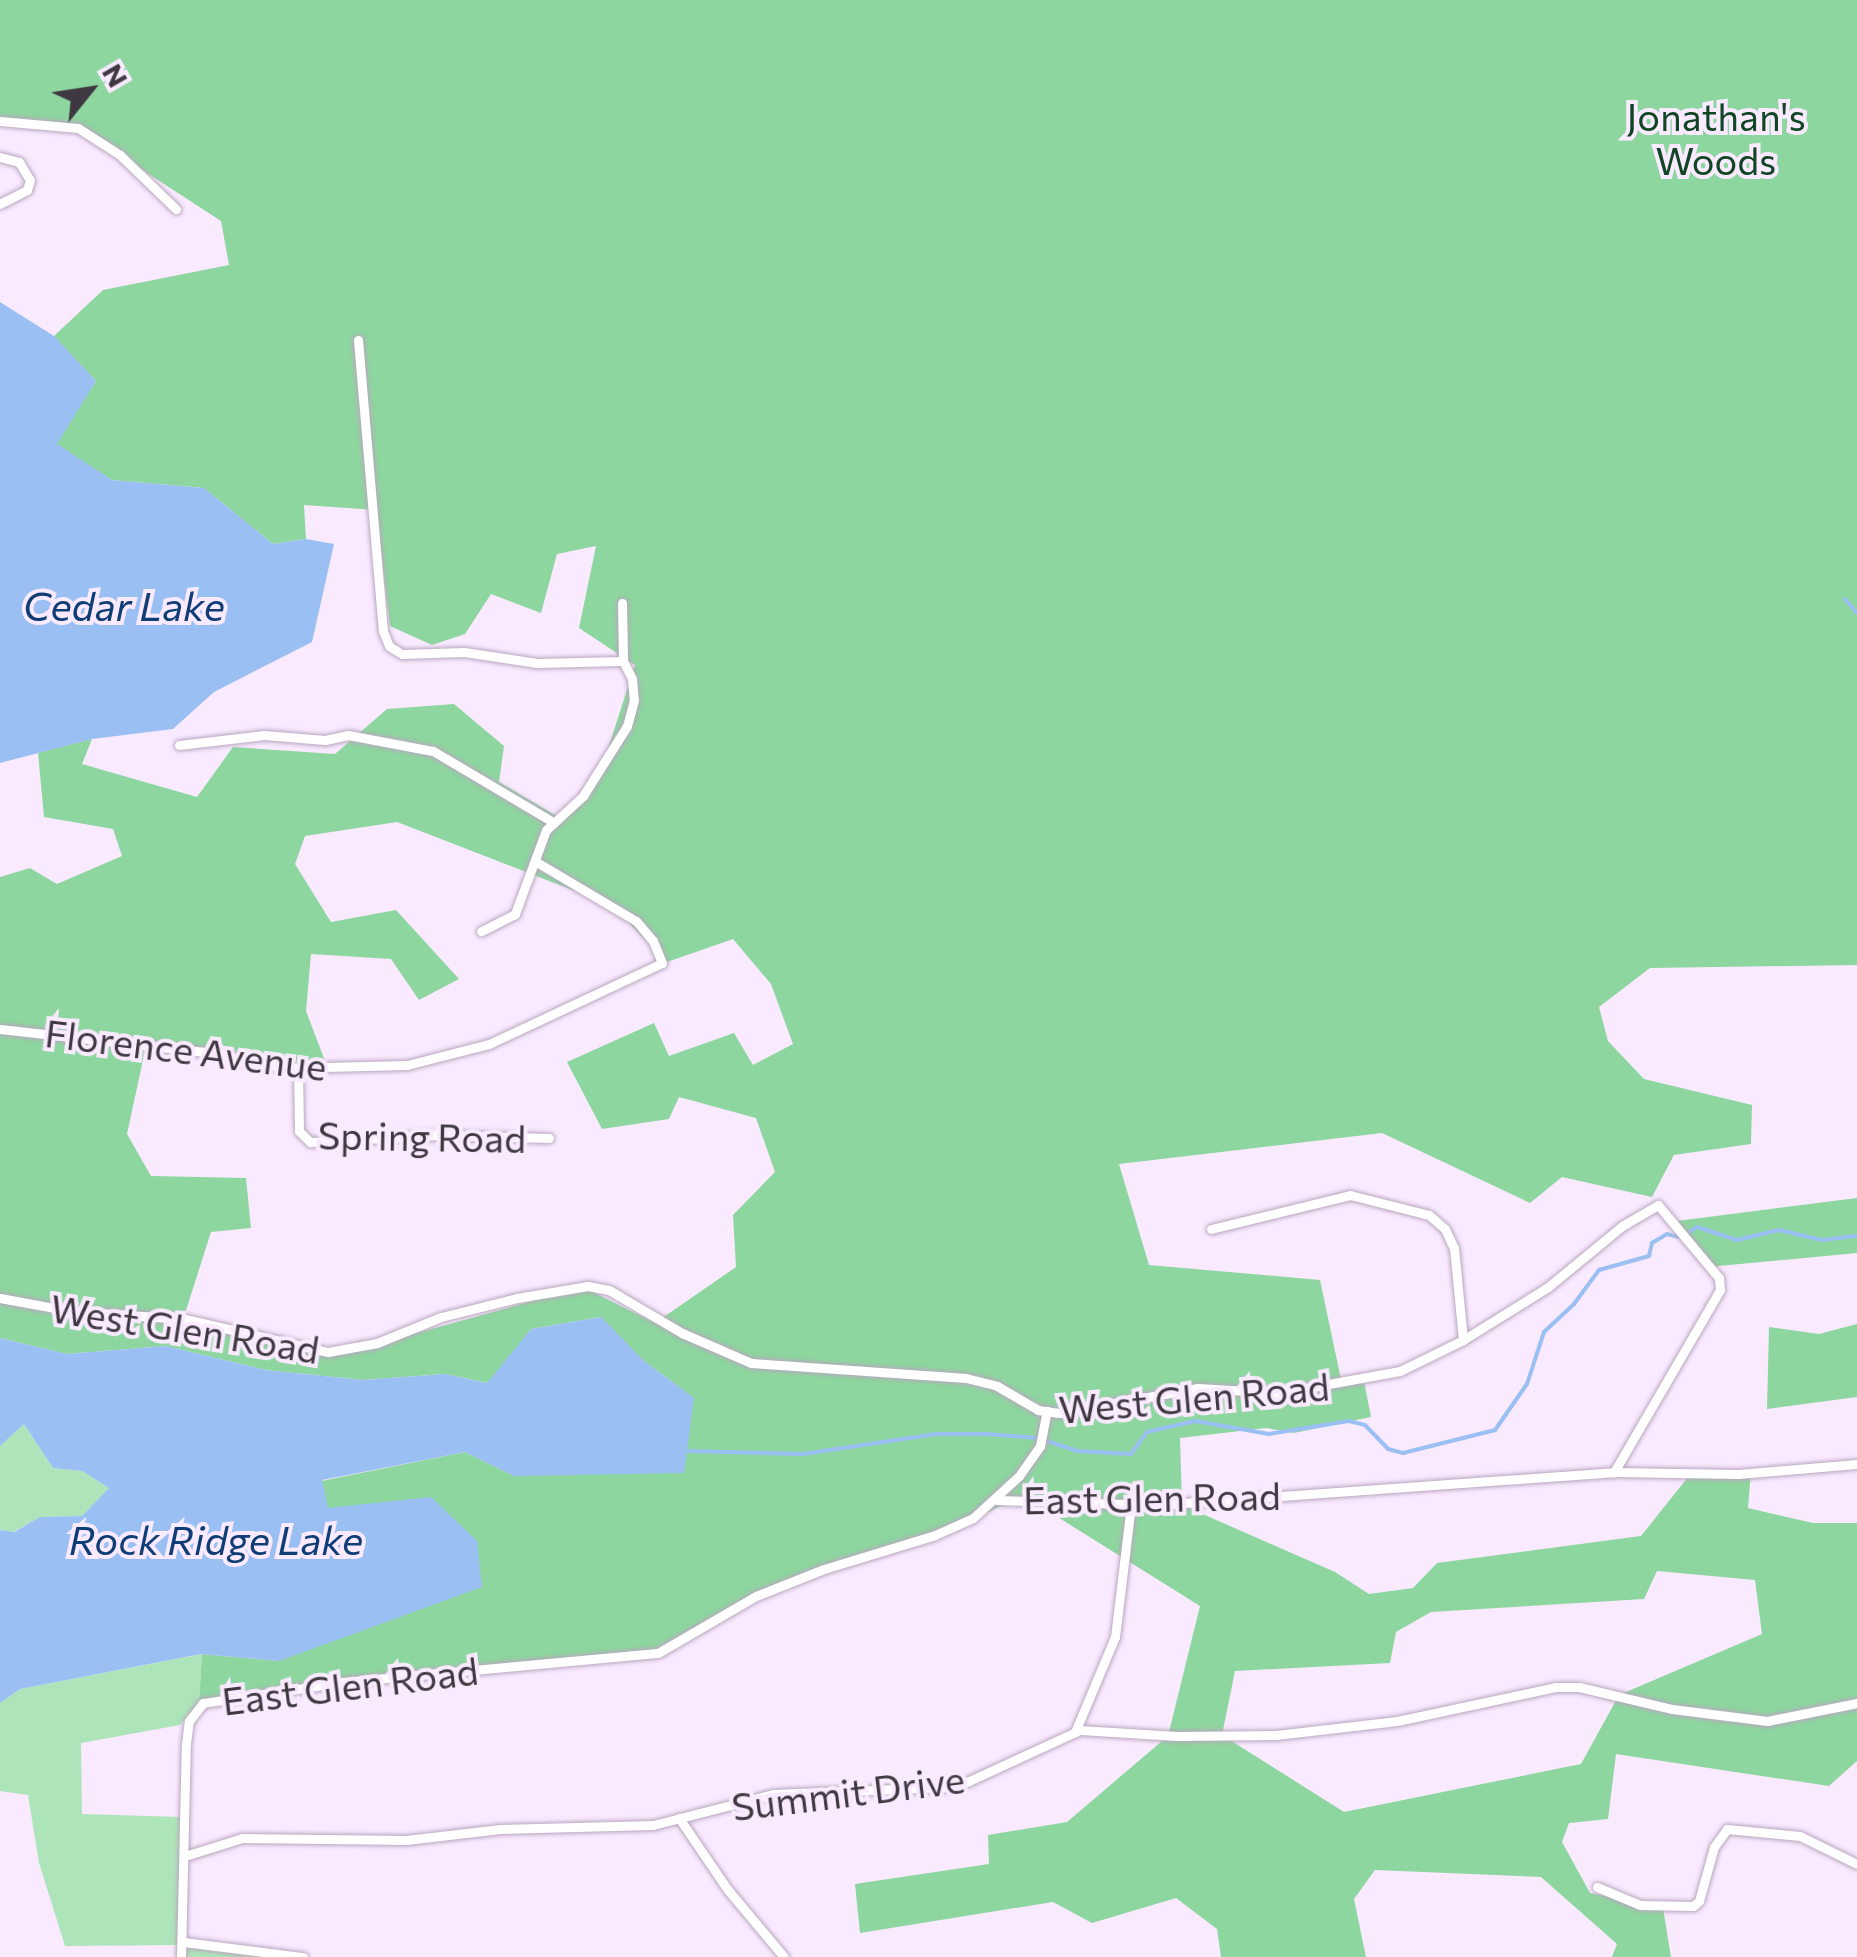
<!DOCTYPE html>
<style>
body{margin:0}
#map{position:relative;width:1857px;height:1957px;overflow:hidden;background:#faeaff;font-family:Commissioner,sans-serif}
div>[style]{position:absolute}
.green>*{inset:0;background:#ade4ba}
.forest>*{inset:0;background:#8dd69f}
.water>*{inset:0;background:#99bff3}
.stream>*{height:4px;margin:-2px;padding:0 2px;transform-origin:2px;border-radius:2px;background:#99bff3}
.roads{filter:drop-shadow(0 0 2px #b9a7bf) drop-shadow(0 0 2px #b9a7bf)}
.minor>*{height:9px;margin:-4.5px;padding:0 4.5px;transform-origin:4.5px;border-radius:4.5px;background:#fff}
span{translate:-50% -50%;white-space:nowrap;text-align:center;line-height:1.15;-webkit-text-stroke:8px #faeaff;paint-order:stroke}
.park-label{font-size:38px;color:#104623}
.street-label{font-size:38px;color:#3f3841}
.water-label{font-size:40px;color:#0f3d75;font-style:italic}
.north{position:absolute;left:40px;top:40px;width:100px;height:100px;-webkit-text-stroke:8px #faeaff;paint-order:stroke;rotate:60deg;font-size:28px;font-weight:700;line-height:40px;text-align:center;color:#3f3841}
.north::after{content:'';display:block;margin:auto;width:35px;height:45px;background:#3f3841;clip-path:polygon(50% 0,100% 100%,50% 72%,0 100%)}
</style>
<div id="map">
<div class="green">
<i style="clip-path:polygon(24px 1424px,53px 1468px,82px 1471px,109px 1488px,82px 1516px,40px 1517px,13px 1532px,0 1530px,0 1446px)"></i>
<i style="clip-path:polygon(202px 1654px,199px 1702px,180px 1725px,81px 1743px,82px 1814px,181px 1817px,179px 1944px,272px 1957px,177px 1957px,177px 1945px,65px 1946px,39px 1863px,28px 1795px,0 1791px,0 1703px,20px 1689px)"></i>
</div>
<div class="forest">
<i style="clip-path:polygon(evenodd,0 0,1857px 0,1857px 965px,1650px 968px,1599px 1007px,1608px 1041px,1644px 1079px,1752px 1105px,1751px 1144px,1674px 1155px,1652px 1197px,1562px 1177px,1530px 1203px,1382px 1133px,1119px 1164px,1149px 1265px,1320px 1280px,1342px 1384px,1364px 1381px,1371px 1417px,1294px 1433px,1266px 1428px,1180px 1438px,1182px 1505px,1335px 1572px,1369px 1594px,1413px 1588px,1437px 1563px,1641px 1536px,1692px 1472px,1751px 1471px,1748px 1508px,1813px 1523px,1857px 1523px,1857px 1761px,1829px 1786px,1616px 1754px,1608px 1819px,1569px 1823px,1562px 1842px,1590px 1893px,1663px 1908px,1671px 1957px,1612px 1957px,1617px 1944px,1541px 1877px,1375px 1870px,1354px 1899px,1366px 1957px,1221px 1957px,1217px 1929px,1176px 1898px,1092px 1923px,1053px 1902px,860px 1933px,855px 1884px,989px 1864px,988px 1835px,1067px 1822px,1168px 1736px,1200px 1606px,1024px 1496px,907px 1548px,773px 1588px,658px 1656px,199px 1702px,202px 1654px,279px 1661px,327px 1508px,321px 1481px,465px 1452px,514px 1476px,694px 1398px,644px 1361px,601px 1317px,531px 1329px,488px 1383px,445px 1374px,363px 1380px,265px 1370px,166px 1346px,67px 1354px,0 1338px,0 877px,30px 868px,57px 884px,122px 856px,113px 829px,44px 817px,38px 753px,92px 739px,82px 764px,197px 797px,233px 747px,335px 754px,387px 709px,454px 704px,504px 746px,499px 782px,560px 818px,598px 780px,635px 665px,579px 628px,596px 546px,557px 554px,541px 613px,491px 594px,465px 634px,432px 645px,390px 626px,376px 510px,304px 505px,306px 539px,273px 544px,204px 488px,112px 480px,56px 444px,96px 381px,54px 336px,103px 290px,229px 265px,221px 221px,78px 128px,0 121px,0 0,397px 822px,611px 905px,667px 962px,733px 939px,771px 984px,793px 1044px,753px 1065px,734px 1033px,669px 1056px,654px 1023px,567px 1062px,602px 1129px,669px 1119px,679px 1097px,756px 1118px,775px 1172px,733px 1215px,736px 1267px,655px 1323px,583px 1287px,345px 1353px,181px 1326px,211px 1232px,251px 1228px,246px 1178px,151px 1176px,127px 1134px,146px 1046px,328px 1069px,306px 1011px,311px 954px,391px 959px,419px 1000px,459px 979px,396px 910px,331px 922px,295px 864px,305px 836px,397px 822px,0 0,1657px 1571px,1755px 1580px,1762px 1634px,1619px 1695px,1581px 1764px,1344px 1812px,1222px 1735px,1235px 1671px,1390px 1663px,1396px 1632px,1431px 1612px,1644px 1599px,1657px 1571px)"></i>
<i style="clip-path:polygon(1857px 1198px,1857px 1253px,1708px 1267px,1677px 1221px)"></i>
<i style="clip-path:polygon(1857px 1324px,1857px 1397px,1767px 1409px,1769px 1327px,1819px 1334px)"></i>
</div>
<div class="water">
<i style="clip-path:polygon(0 302px,54px 336px,96px 381px,57px 444px,112px 480px,204px 488px,273px 544px,306px 539px,334px 544px,312px 642px,214px 692px,173px 729px,92px 739px,0 763px)"></i>
<i style="clip-path:polygon(601px 1317px,644px 1361px,694px 1398px,684px 1473px,514px 1476px,465px 1452px,322px 1480px,328px 1508px,431px 1497px,477px 1541px,482px 1587px,279px 1661px,201px 1654px,20px 1689px,0 1703px,0 1530px,14px 1532px,40px 1517px,82px 1516px,109px 1488px,82px 1471px,53px 1468px,24px 1424px,0 1446px,0 1338px,67px 1354px,166px 1346px,265px 1370px,363px 1380px,445px 1374px,487px 1383px,531px 1329px)"></i>
</div>
<div class="stream">
<i style="left:1845px;top:599px;width:18px;rotate:49deg"></i>
<i style="left:1691px;top:1231px;width:7px;rotate:-34deg"></i>
<i style="left:1697px;top:1227px;width:42px;rotate:18deg"></i>
<i style="left:1737px;top:1240px;width:43px;rotate:-13.4deg"></i>
<i style="left:1779px;top:1230px;width:44px;rotate:13.1deg"></i>
<i style="left:1822px;top:1240px;width:35px;rotate:-7deg"></i>
<i style="left:688px;top:1451px;width:115px;rotate:1.5deg"></i>
<i style="left:803px;top:1454px;width:135px;rotate:-8.5deg"></i>
<i style="left:937px;top:1434px;width:49px"></i>
<i style="left:986px;top:1434px;width:52px;rotate:4.4deg"></i>
<i style="left:1038px;top:1438px;width:41px;rotate:18.4deg"></i>
<i style="left:1077px;top:1451px;width:54px;rotate:3.2deg"></i>
<i style="left:1131px;top:1454px;width:27px;rotate:-54deg"></i>
<i style="left:1147px;top:1432px;width:49px;rotate:-12.9deg"></i>
<i style="left:1195px;top:1421px;width:75px;rotate:10deg"></i>
<i style="left:1269px;top:1434px;width:81px;rotate:-9.2deg"></i>
<i style="left:1349px;top:1421px;width:16px;rotate:14deg"></i>
<i style="left:1365px;top:1425px;width:33px;rotate:46deg"></i>
<i style="left:1388px;top:1449px;width:16px;rotate:15deg"></i>
<i style="left:1403px;top:1453px;width:95px;rotate:-14deg"></i>
<i style="left:1495px;top:1430px;width:56px;rotate:-55.2deg"></i>
<i style="left:1527px;top:1384px;width:55px;rotate:-71.9deg"></i>
<i style="left:1544px;top:1332px;width:41px;rotate:-43deg"></i>
<i style="left:1574px;top:1304px;width:42px;rotate:-53.7deg"></i>
<i style="left:1599px;top:1270px;width:52px;rotate:-15.6deg"></i>
<i style="left:1649px;top:1256px;width:13px;rotate:-77deg"></i>
<i style="left:1652px;top:1243px;width:17px;rotate:-31deg"></i>
<i style="left:1667px;top:1234px;width:11px;rotate:15deg"></i>
</div>
<div class="roads">
<div class="minor">
<i style="left:0;top:121px;width:78px;rotate:5.1deg"></i>
<i style="left:78px;top:128px;width:50px;rotate:32.7deg"></i>
<i style="left:120px;top:155px;width:78px;rotate:44deg"></i>
<i style="left:0;top:157px;width:20px;rotate:15deg"></i>
<i style="left:19px;top:162px;width:21px;rotate:59deg"></i>
<i style="left:30px;top:180px;width:10px;rotate:107deg"></i>
<i style="left:27px;top:190px;width:30px;rotate:153deg"></i>
<i style="left:358px;top:340px;width:292px;rotate:85.1deg"></i>
<i style="left:383px;top:631px;width:16px;rotate:68deg"></i>
<i style="left:389px;top:646px;width:15px;rotate:32deg"></i>
<i style="left:402px;top:654px;width:62px;rotate:-1.8deg"></i>
<i style="left:464px;top:652px;width:74px;rotate:8.6deg"></i>
<i style="left:537px;top:663px;width:86px;rotate:-1.3deg"></i>
<i style="left:623px;top:661px;width:20px;rotate:63deg"></i>
<i style="left:632px;top:679px;width:21px;rotate:85deg"></i>
<i style="left:634px;top:700px;width:27px;rotate:105deg"></i>
<i style="left:627px;top:726px;width:83px;rotate:122.2deg"></i>
<i style="left:583px;top:796px;width:50px;rotate:137.4deg"></i>
<i style="left:546px;top:830px;width:90px;rotate:110.3deg"></i>
<i style="left:515px;top:914px;width:38px;rotate:153deg"></i>
<i style="left:622px;top:603px;width:58px;rotate:89deg"></i>
<i style="left:179px;top:745px;width:86px;rotate:-6.7deg"></i>
<i style="left:264px;top:735px;width:61px;rotate:4.7deg"></i>
<i style="left:325px;top:740px;width:24px;rotate:-12deg"></i>
<i style="left:348px;top:735px;width:86px;rotate:10.7deg"></i>
<i style="left:433px;top:751px;width:139px;rotate:30.6deg"></i>
<i style="left:0;top:1029px;width:206px;rotate:6.4deg"></i>
<i style="left:205px;top:1052px;width:82px;rotate:11.3deg"></i>
<i style="left:285px;top:1068px;width:122px;rotate:-1.4deg"></i>
<i style="left:407px;top:1065px;width:85px;rotate:-14.4deg"></i>
<i style="left:489px;top:1044px;width:191px;rotate:-25.1deg"></i>
<i style="left:662px;top:963px;width:24px;rotate:-112deg"></i>
<i style="left:653px;top:941px;width:26px;rotate:-130deg"></i>
<i style="left:636px;top:921px;width:117px;rotate:-149.3deg"></i>
<i style="left:298px;top:1068px;width:63px;rotate:89.1deg"></i>
<i style="left:299px;top:1131px;width:16px;rotate:45deg"></i>
<i style="left:310px;top:1142px;width:128px;rotate:-3.1deg"></i>
<i style="left:438px;top:1135px;width:111px;rotate:1.5deg"></i>
<i style="left:1211px;top:1229px;width:143px;rotate:-13.7deg"></i>
<i style="left:1350px;top:1195px;width:81px;rotate:14.2deg"></i>
<i style="left:1429px;top:1215px;width:21px;rotate:41deg"></i>
<i style="left:1445px;top:1229px;width:21px;rotate:65deg"></i>
<i style="left:1454px;top:1248px;width:92px;rotate:84.4deg"></i>
<i style="left:0;top:1298px;width:71px;rotate:10.5deg"></i>
<i style="left:70px;top:1311px;width:115px;rotate:4deg"></i>
<i style="left:185px;top:1319px;width:147px;rotate:13deg"></i>
<i style="left:328px;top:1352px;width:50px;rotate:-10.4deg"></i>
<i style="left:377px;top:1343px;width:69px;rotate:-22.1deg"></i>
<i style="left:441px;top:1317px;width:78px;rotate:-14deg"></i>
<i style="left:517px;top:1298px;width:72px;rotate:-9.6deg"></i>
<i style="left:588px;top:1286px;width:21px;rotate:11deg"></i>
<i style="left:609px;top:1290px;width:85px;rotate:30.5deg"></i>
<i style="left:682px;top:1333px;width:75px;rotate:23.5deg"></i>
<i style="left:751px;top:1363px;width:216px;rotate:4deg"></i>
<i style="left:966px;top:1378px;width:32px;rotate:14deg"></i>
<i style="left:997px;top:1386px;width:48px;rotate:30.3deg"></i>
<i style="left:1038px;top:1410px;width:21px;rotate:8deg"></i>
<i style="left:1059px;top:1413px;width:141px;rotate:-10.2deg"></i>
<i style="left:1198px;top:1388px;width:81px;rotate:3.5deg"></i>
<i style="left:1279px;top:1393px;width:123px;rotate:-10.3deg"></i>
<i style="left:1400px;top:1371px;width:70px;rotate:-26.2deg"></i>
<i style="left:1463px;top:1340px;width:100px;rotate:-31.9deg"></i>
<i style="left:1548px;top:1287px;width:96px;rotate:-39.5deg"></i>
<i style="left:1622px;top:1226px;width:42px;rotate:-30.3deg"></i>
<i style="left:1658px;top:1205px;width:95px;rotate:50.1deg"></i>
<i style="left:1719px;top:1278px;width:12px;rotate:85deg"></i>
<i style="left:1720px;top:1290px;width:211px;rotate:120.2deg"></i>
<i style="left:997px;top:1500px;width:159px;rotate:1.8deg"></i>
<i style="left:1156px;top:1505px;width:459px;rotate:-4.1deg"></i>
<i style="left:1614px;top:1472px;width:124px;rotate:0.9deg"></i>
<i style="left:1738px;top:1474px;width:119px;rotate:-4.8deg"></i>
<i style="left:1075px;top:1732px;width:103px;rotate:-67.2deg"></i>
<i style="left:1115px;top:1637px;width:134px;rotate:-83.1deg"></i>
<i style="left:679px;top:1818px;width:87px;rotate:55.8deg"></i>
<i style="left:728px;top:1890px;width:87px;rotate:50.1deg"></i>
<i style="left:185px;top:1856px;width:60px;rotate:-17.5deg"></i>
<i style="left:242px;top:1838px;width:164px;rotate:0.7deg"></i>
<i style="left:406px;top:1840px;width:95px;rotate:-6.7deg"></i>
<i style="left:500px;top:1829px;width:153px;rotate:-1.5deg"></i>
<i style="left:653px;top:1825px;width:125px;rotate:-14.4deg"></i>
<i style="left:774px;top:1794px;width:173px;rotate:-2.3deg"></i>
<i style="left:947px;top:1787px;width:23px;rotate:-15deg"></i>
<i style="left:969px;top:1781px;width:122px;rotate:-24.7deg"></i>
<i style="left:1080px;top:1730px;width:97px;rotate:3.5deg"></i>
<i style="left:1177px;top:1736px;width:99px;rotate:-0.6deg"></i>
<i style="left:1276px;top:1735px;width:122px;rotate:-6.6deg"></i>
<i style="left:1397px;top:1721px;width:162px;rotate:-12.1deg"></i>
<i style="left:1555px;top:1687px;width:24px"></i>
<i style="left:1579px;top:1687px;width:96px;rotate:13.3deg"></i>
<i style="left:1672px;top:1709px;width:96px;rotate:7.2deg"></i>
<i style="left:1767px;top:1721px;width:92px;rotate:-11.3deg"></i>
<i style="left:1597px;top:1887px;width:47px;rotate:22.7deg"></i>
<i style="left:1640px;top:1905px;width:53px;rotate:1.1deg"></i>
<i style="left:1693px;top:1906px;width:8px;rotate:-40deg"></i>
<i style="left:1699px;top:1901px;width:56px;rotate:-74.5deg"></i>
<i style="left:1714px;top:1847px;width:22px;rotate:-54deg"></i>
<i style="left:1727px;top:1829px;width:73px;rotate:5.5deg"></i>
<i style="left:1800px;top:1836px;width:64px;rotate:26.2deg"></i>
<i style="left:184px;top:1942px;width:120px;rotate:7.2deg"></i>
<i style="left:181px;top:1957px;width:213px;rotate:-88.7deg"></i>
<i style="left:186px;top:1744px;width:23px;rotate:-83deg"></i>
<i style="left:189px;top:1721px;width:23px;rotate:-52deg"></i>
<i style="left:203px;top:1703px;width:142px;rotate:-8.5deg"></i>
<i style="left:343px;top:1682px;width:316px;rotate:-5.3deg"></i>
<i style="left:658px;top:1653px;width:113px;rotate:-30.2deg"></i>
<i style="left:756px;top:1596px;width:73px;rotate:-21.7deg"></i>
<i style="left:824px;top:1569px;width:116px;rotate:-17deg"></i>
<i style="left:935px;top:1535px;width:42px;rotate:-24.1deg"></i>
<i style="left:973px;top:1518px;width:62px;rotate:-42.4deg"></i>
<i style="left:1019px;top:1476px;width:37px;rotate:-55deg"></i>
<i style="left:1040px;top:1446px;width:36px;rotate:-79deg"></i>
</div>
</div>
<div class="park-label">
<span style="left:1716px;top:138px">Jonathan's<br>Woods</span>
</div>
<div class="street-label">
<span style="left:186px;top:1049px;rotate:7deg">Florence Avenue</span>
<span style="left:422px;top:1136px;rotate:1deg">Spring Road</span>
<span style="left:185px;top:1328px;rotate:9deg">West Glen Road</span>
<span style="left:1194px;top:1397px;rotate:-5deg">West Glen Road</span>
<span style="left:1152px;top:1497px;rotate:-1deg">East Glen Road</span>
<span style="left:350px;top:1685px;rotate:-7deg">East Glen Road</span>
<span style="left:848px;top:1792px;rotate:-7deg">Summit Drive</span>
</div>
<div class="water-label">
<span style="left:124px;top:605px">Cedar Lake</span>
<span style="left:216px;top:1539px">Rock Ridge Lake</span>
</div>
<div class="north">N</div>
</div>
